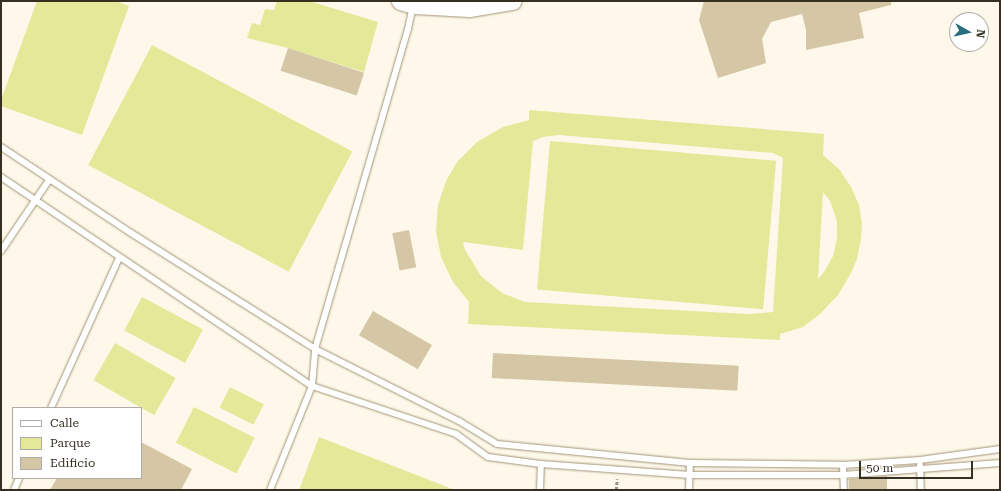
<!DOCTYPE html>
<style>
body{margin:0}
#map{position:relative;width:1001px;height:491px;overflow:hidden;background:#fef8ea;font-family:"Roboto Serif",serif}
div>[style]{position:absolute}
.green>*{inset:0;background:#e3e998;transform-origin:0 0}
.building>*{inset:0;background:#d5c6a5;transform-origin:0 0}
.path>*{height:2.5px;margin-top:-1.25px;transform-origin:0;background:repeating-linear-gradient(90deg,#989284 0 3px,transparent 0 5px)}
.roads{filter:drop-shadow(0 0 1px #a29475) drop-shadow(0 0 1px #a29475)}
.service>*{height:6px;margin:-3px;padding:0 3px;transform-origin:3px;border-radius:3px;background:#fff}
.secondary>*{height:17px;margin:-8.5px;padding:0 8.5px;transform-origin:8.5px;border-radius:8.5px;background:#fff}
span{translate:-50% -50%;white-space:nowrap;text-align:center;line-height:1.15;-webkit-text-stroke:4px #fff;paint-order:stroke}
.frame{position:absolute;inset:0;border:2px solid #363023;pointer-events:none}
.legend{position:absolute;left:12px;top:407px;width:130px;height:72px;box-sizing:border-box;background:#fff;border:1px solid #afaca7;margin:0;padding:5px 7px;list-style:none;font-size:12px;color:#363023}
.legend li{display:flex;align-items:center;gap:8px;height:20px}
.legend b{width:20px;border:1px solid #afaca7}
.north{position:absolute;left:949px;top:12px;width:40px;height:40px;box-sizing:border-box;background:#fff;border:1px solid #afaca7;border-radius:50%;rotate:98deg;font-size:11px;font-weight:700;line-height:16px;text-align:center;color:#363023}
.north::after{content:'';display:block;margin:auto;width:14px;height:18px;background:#286d7d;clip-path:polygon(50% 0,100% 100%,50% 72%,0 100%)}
.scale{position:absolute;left:859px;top:461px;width:114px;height:18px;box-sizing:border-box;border:2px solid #363023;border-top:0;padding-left:5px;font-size:12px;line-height:14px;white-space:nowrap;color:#363023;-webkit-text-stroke:3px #fff;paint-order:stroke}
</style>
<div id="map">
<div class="green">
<i style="clip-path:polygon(37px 1px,115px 1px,129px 6px,82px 135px,1px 106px,1px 100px)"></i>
<i style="clip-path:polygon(277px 1px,309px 1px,378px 22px,364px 72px,288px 48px,247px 38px,252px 23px,260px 25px,265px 9px,274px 10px)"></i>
<i style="left:152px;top:45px;width:227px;height:136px;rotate:28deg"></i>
<i style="clip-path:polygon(evenodd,529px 110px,824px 134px,823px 155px,839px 169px,851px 187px,859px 205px,862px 224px,861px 239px,857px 259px,851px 273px,838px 295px,820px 314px,803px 327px,780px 334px,780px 340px,468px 324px,469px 302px,453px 282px,441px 257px,436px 232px,438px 205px,446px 181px,457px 162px,477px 142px,503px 127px,529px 120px,529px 110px,559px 135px,773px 153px,783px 158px,773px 312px,748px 314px,525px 302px,502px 293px,481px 276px,465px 250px,463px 242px,523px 250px,533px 141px,543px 137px,559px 135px,529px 110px,823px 192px,830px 201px,837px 221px,837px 238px,833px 256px,824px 272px,818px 279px,823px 192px)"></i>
<i style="left:550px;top:141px;width:227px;height:149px;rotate:5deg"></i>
<i style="left:142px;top:297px;width:69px;height:38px;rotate:28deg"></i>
<i style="left:115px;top:343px;width:70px;height:43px;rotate:30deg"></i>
<i style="left:230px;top:387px;width:38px;height:23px;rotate:27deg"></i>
<i style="left:194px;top:407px;width:68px;height:40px;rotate:27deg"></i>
<i style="clip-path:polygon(319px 437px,455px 490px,299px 490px)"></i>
</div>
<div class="building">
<i style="clip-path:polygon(704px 1px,891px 1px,891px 5px,859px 13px,864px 38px,806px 50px,806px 30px,802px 14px,771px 22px,762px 39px,766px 63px,718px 78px,699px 20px)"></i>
<i style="left:288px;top:48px;width:80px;height:24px;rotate:18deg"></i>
<i style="left:409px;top:230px;width:38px;height:17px;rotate:79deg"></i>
<i style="left:373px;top:311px;width:68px;height:28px;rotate:30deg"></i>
<i style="left:493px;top:353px;width:246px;height:25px;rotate:3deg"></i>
<i style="clip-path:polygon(141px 442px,192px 469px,181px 490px,50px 490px,57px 478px,141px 478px)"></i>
<i style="clip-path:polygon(887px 476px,887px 490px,849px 490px,849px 479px)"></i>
</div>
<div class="path">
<i style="left:616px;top:490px;width:11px;rotate:-85deg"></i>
</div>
<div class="roads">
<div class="service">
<i style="left:1px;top:147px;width:156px;rotate:33.5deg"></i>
<i style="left:131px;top:233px;width:218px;rotate:32.2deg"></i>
<i style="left:315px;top:349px;width:161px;rotate:26.6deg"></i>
<i style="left:459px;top:421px;width:44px;rotate:31.2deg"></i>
<i style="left:497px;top:444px;width:194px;rotate:5.6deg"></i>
<i style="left:690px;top:463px;width:153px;rotate:0.7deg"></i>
<i style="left:843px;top:465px;width:77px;rotate:-3.7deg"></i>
<i style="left:920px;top:460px;width:81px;rotate:-7.8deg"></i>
<i style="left:1px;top:177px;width:375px;rotate:33.9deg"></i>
<i style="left:312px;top:386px;width:152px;rotate:18.4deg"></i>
<i style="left:456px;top:434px;width:39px;rotate:36deg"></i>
<i style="left:488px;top:457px;width:53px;rotate:7.5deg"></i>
<i style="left:541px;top:464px;width:149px;rotate:4.2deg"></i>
<i style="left:690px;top:475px;width:153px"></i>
<i style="left:843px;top:475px;width:157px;rotate:-4.4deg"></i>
<i style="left:1px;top:251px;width:86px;rotate:-55.9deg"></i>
<i style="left:51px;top:408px;width:165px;rotate:-65.6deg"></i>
<i style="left:843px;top:465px;width:25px;rotate:88deg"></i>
<i style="left:920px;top:465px;width:25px;rotate:88deg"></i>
<i style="left:14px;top:490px;width:13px;rotate:-67deg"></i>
<i style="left:270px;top:490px;width:112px;rotate:-68deg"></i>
<i style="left:312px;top:386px;width:37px;rotate:-85deg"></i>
<i style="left:315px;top:349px;width:333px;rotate:-73.8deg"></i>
<i style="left:408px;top:29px;width:24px;rotate:-78deg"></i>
<i style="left:540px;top:490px;width:26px;rotate:-88deg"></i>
<i style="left:689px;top:490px;width:27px;rotate:-88deg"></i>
</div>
<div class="secondary">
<i style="left:400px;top:1px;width:15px;rotate:16deg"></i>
<i style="left:414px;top:5px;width:55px;rotate:3.1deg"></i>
<i style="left:469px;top:8px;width:44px;rotate:-9.2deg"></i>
</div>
</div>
<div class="frame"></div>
<ul class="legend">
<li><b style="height:5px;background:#fff"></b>Calle</li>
<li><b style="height:11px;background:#e3e998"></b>Parque</li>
<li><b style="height:11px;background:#d5c6a5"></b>Edificio</li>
</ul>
<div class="north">N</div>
<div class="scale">50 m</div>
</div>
